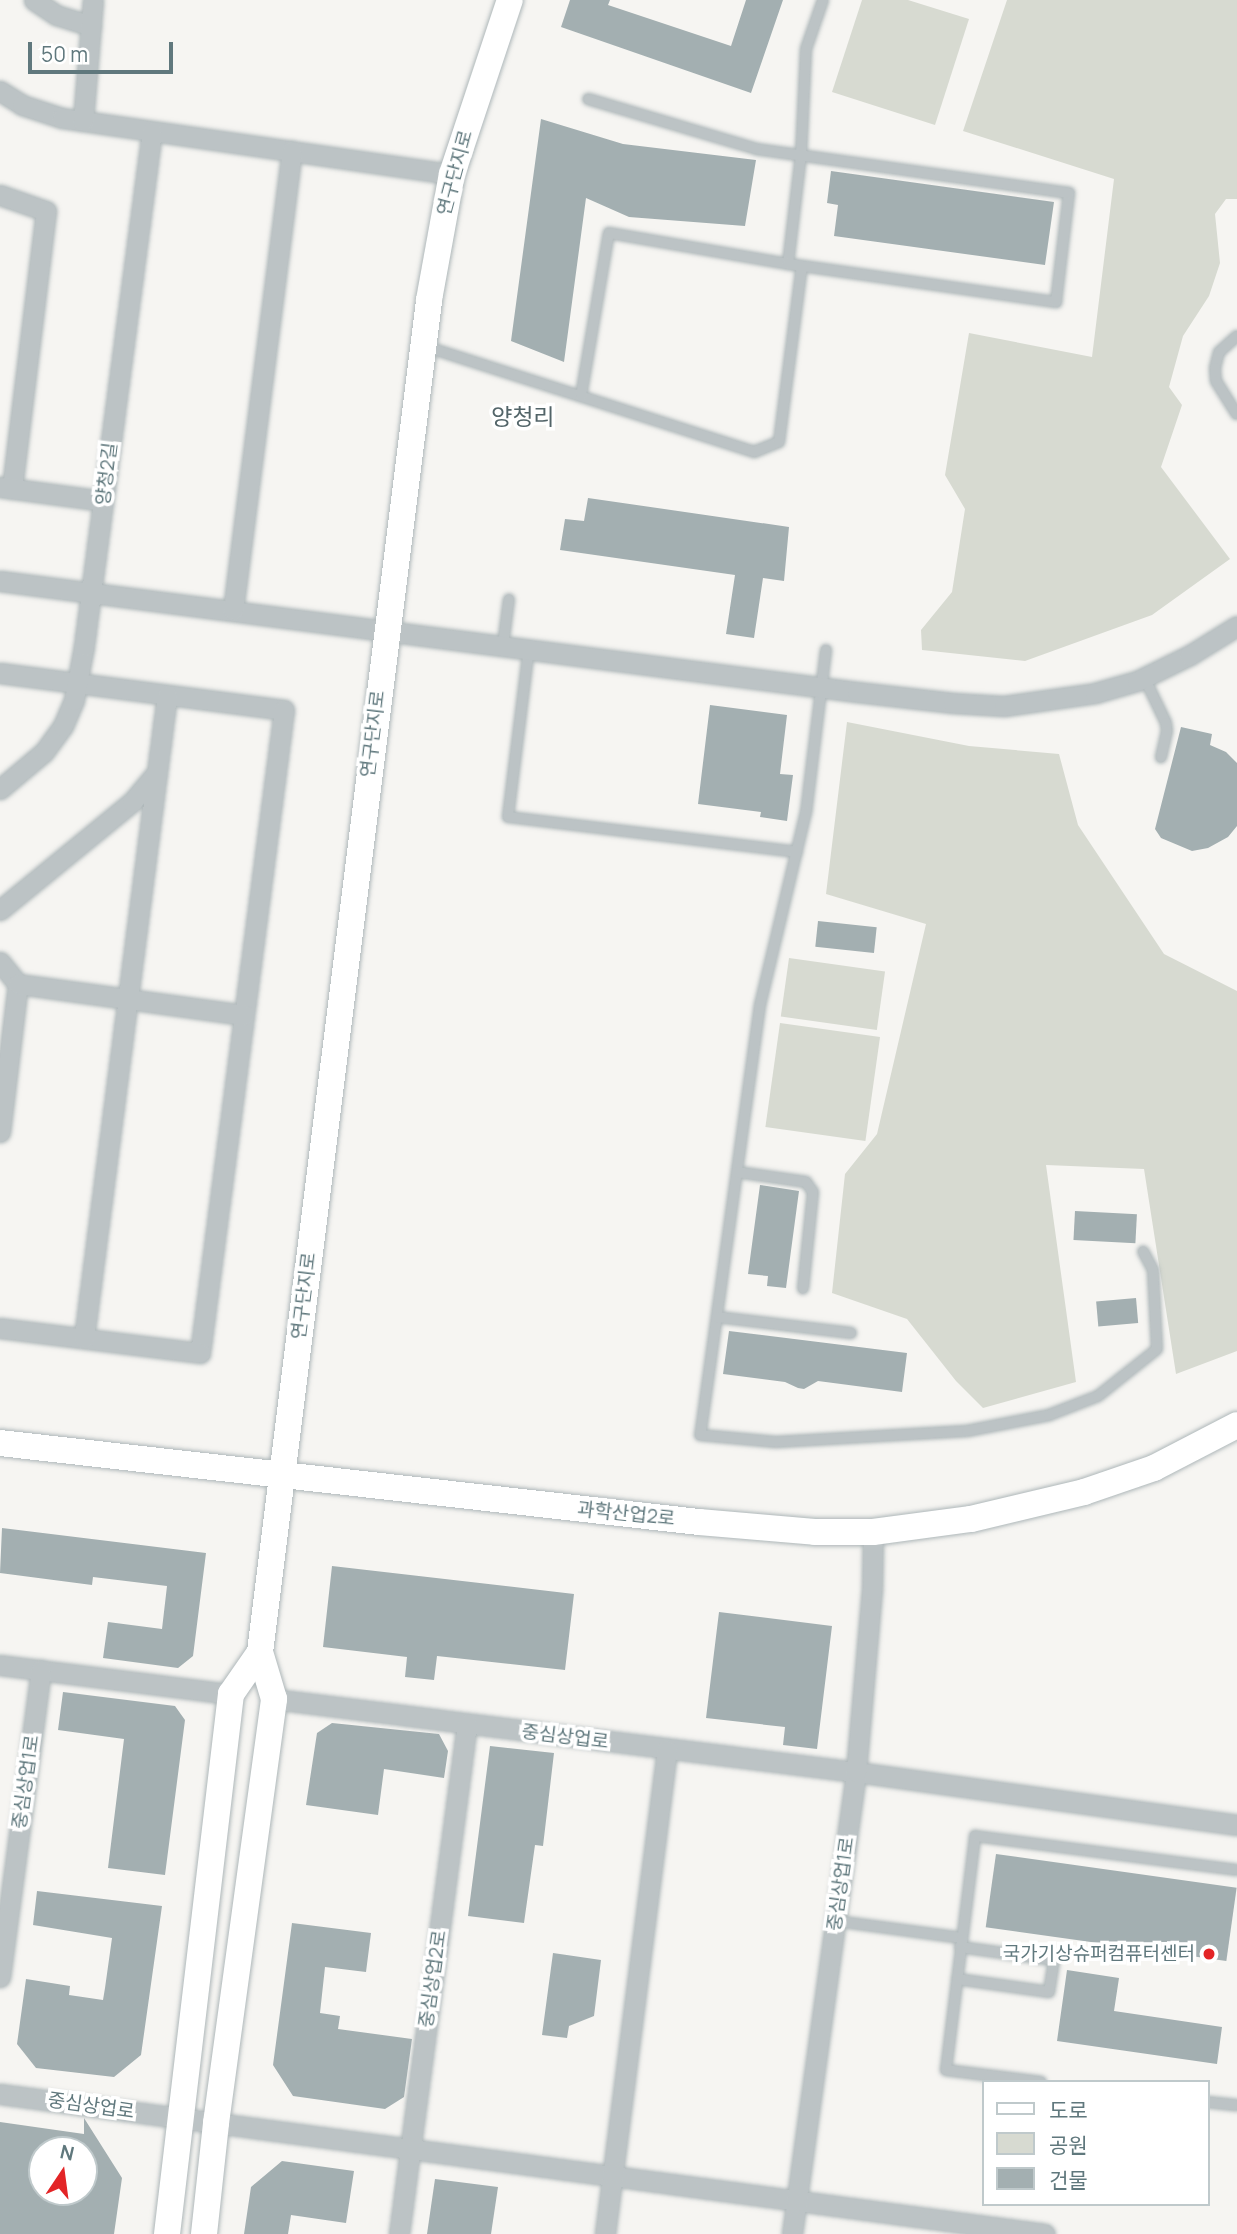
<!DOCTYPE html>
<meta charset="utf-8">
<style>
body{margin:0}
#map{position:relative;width:1237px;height:2234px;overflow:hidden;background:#f6f5f2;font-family:Manrope,"Noto Sans KR",sans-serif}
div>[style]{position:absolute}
.green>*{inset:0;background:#d7dad1;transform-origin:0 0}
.building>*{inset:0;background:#a3afb1;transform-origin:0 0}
.roads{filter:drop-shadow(0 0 2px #aeb7b9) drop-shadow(0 0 2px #aeb7b9)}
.lane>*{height:10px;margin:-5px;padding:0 5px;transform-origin:5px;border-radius:5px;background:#bcc3c5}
.street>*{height:19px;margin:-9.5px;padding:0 9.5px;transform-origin:9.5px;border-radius:9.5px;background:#bcc3c5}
.secondary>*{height:26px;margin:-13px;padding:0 13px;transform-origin:13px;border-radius:13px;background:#fff}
.dots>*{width:19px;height:19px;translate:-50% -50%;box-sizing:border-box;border:4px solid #fff;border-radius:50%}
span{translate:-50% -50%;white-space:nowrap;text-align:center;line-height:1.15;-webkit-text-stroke:7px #fff;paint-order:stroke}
.street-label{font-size:19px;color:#60787d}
.poi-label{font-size:19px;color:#60787d}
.right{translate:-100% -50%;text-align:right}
.quarter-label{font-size:23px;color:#526468}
.legend{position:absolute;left:982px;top:2080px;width:228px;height:126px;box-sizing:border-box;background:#fff;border:2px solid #bfc9cb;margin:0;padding:9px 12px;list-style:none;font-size:21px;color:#60787d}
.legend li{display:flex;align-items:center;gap:14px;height:35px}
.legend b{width:35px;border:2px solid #bfc9cb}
.north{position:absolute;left:28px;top:2136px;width:70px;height:70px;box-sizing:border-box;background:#fff;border:2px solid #bfc9cb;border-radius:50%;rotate:13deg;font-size:19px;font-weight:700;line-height:28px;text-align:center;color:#60787d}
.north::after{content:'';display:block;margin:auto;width:24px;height:32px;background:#e32426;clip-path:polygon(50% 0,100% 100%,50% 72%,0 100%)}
.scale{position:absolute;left:28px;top:42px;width:145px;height:32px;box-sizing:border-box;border:4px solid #60787d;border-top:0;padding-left:9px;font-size:21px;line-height:24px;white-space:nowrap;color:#60787d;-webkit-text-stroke:5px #fff;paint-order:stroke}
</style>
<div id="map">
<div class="green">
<i style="clip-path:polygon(862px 0,908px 0,969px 19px,935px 125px,832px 92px)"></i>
<i style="clip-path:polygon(1007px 0,1237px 0,1237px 199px,1226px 199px,1215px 214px,1220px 263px,1209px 296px,1183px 336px,1169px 387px,1182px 405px,1161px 467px,1230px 559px,1152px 615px,1025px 661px,922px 650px,921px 630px,952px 592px,965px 509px,945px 475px,969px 333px,1092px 357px,1114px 179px,963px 131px)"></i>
<i style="clip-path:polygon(847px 722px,969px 746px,1059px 754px,1078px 825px,1164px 954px,1237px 991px,1237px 1351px,1176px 1374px,1144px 1169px,1046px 1165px,1076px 1382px,983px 1408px,956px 1381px,907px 1319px,832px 1293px,845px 1174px,877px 1134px,926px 924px,826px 894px)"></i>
<i style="left:789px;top:958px;width:97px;height:59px;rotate:8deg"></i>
<i style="left:780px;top:1023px;width:101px;height:105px;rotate:8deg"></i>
</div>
<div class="building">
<i style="clip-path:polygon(570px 0,610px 0,608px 5px,731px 46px,746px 0,783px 0,751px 93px,561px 27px)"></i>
<i style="clip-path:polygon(541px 119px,623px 144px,756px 160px,745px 226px,629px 217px,586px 198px,564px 362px,511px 341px)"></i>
<i style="clip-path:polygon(831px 171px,1054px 202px,1045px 265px,834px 236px,838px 205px,827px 203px)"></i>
<i style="clip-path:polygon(588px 498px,789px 527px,784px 581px,763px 578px,754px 638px,726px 634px,735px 575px,560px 550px,565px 519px,584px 521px)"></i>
<i style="clip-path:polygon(710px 705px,787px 715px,780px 774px,793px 775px,787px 821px,760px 817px,761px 812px,698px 804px)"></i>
<i style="clip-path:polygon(1181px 727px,1212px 734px,1210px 745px,1226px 752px,1237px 763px,1237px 826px,1228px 837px,1208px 848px,1192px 851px,1161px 838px,1155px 829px)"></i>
<i style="left:818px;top:921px;width:59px;height:26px;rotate:6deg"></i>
<i style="clip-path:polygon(760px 1185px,799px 1191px,786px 1288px,767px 1286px,768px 1276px,748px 1274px)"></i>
<i style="left:1075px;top:1211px;width:62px;height:29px;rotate:3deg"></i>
<i style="left:1136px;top:1298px;width:25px;height:40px;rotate:85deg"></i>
<i style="clip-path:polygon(729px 1331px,907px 1353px,902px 1392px,818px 1381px,804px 1389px,798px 1388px,785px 1382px,723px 1374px)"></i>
<i style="clip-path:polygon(2px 1528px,206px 1553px,193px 1656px,178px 1668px,103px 1658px,108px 1622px,162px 1629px,167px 1586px,93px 1577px,92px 1585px,0 1573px)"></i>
<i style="clip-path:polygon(332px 1566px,574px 1594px,565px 1670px,437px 1656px,434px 1680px,405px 1677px,407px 1657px,323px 1647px)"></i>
<i style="clip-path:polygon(719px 1612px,832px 1626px,817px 1749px,783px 1745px,785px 1727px,706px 1718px)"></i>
<i style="clip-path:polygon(63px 1692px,175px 1706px,185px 1720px,165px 1875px,108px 1868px,124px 1739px,58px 1730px)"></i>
<i style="clip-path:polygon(332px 1723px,439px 1734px,448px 1751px,444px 1778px,384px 1769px,378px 1815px,306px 1805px,317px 1733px)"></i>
<i style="clip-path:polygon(490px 1746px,554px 1753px,543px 1846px,535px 1845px,524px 1923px,468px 1916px)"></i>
<i style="left:996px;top:1854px;width:243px;height:74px;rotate:8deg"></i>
<i style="clip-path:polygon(37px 1891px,162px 1906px,141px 2055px,114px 2077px,36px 2068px,17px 2044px,26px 1979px,70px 1986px,69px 1995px,103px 2000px,105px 1988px,112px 1938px,33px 1925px)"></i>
<i style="clip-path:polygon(292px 1923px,371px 1933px,366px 1972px,325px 1967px,320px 2013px,340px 2016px,338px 2029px,412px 2039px,404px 2097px,385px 2109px,293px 2096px,273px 2065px)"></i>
<i style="clip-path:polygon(553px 1953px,601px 1960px,594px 2016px,569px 2026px,567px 2038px,542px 2035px)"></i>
<i style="clip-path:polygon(1067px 1970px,1119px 1978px,1114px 2011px,1222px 2027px,1217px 2064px,1057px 2041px)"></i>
<i style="clip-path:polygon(evenodd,84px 2118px,122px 2178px,114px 2234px,0 2234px,0 2122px,84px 2134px,84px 2118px,42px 2150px,84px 2150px,84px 2192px,42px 2192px,42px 2150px)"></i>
<i style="clip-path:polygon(282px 2161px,354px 2171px,346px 2223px,291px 2215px,288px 2234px,244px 2234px,251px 2187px)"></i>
<i style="clip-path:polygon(435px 2179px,498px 2187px,491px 2234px,427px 2234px)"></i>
</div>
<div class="roads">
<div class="lane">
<i style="left:788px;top:264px;width:110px;rotate:-83.2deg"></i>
<i style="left:801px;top:155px;width:106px;rotate:-87.3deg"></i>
<i style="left:806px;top:49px;width:52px;rotate:-70.9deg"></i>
<i style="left:1237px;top:336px;width:24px;rotate:138deg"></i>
<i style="left:1219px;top:352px;width:16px;rotate:104deg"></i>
<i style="left:1215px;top:368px;width:13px;rotate:86deg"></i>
<i style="left:1216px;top:381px;width:39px;rotate:58deg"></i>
<i style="left:424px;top:346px;width:347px;rotate:17.8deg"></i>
<i style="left:754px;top:452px;width:27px;rotate:-22deg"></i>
<i style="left:779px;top:442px;width:177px;rotate:-82.6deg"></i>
<i style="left:581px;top:396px;width:165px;rotate:-80.3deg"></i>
<i style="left:609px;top:233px;width:182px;rotate:9.8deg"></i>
<i style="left:788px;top:264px;width:271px;rotate:8.1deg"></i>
<i style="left:1056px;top:302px;width:110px;rotate:-83.2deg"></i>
<i style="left:1069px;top:193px;width:315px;rotate:-172deg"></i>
<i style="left:757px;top:149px;width:176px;rotate:-163.5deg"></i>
<i style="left:503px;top:645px;width:46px;rotate:-82.6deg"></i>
<i style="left:529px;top:648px;width:170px;rotate:97.1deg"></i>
<i style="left:508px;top:817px;width:291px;rotate:6.9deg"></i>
<i style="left:826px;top:650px;width:163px;rotate:97deg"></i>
<i style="left:806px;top:812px;width:198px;rotate:103.4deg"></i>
<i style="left:760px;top:1005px;width:434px;rotate:97.9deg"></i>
<i style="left:700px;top:1435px;width:76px;rotate:5.3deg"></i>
<i style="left:776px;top:1442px;width:191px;rotate:-3.3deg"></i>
<i style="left:967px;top:1431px;width:84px;rotate:-11deg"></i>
<i style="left:1049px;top:1415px;width:53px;rotate:-21.2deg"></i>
<i style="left:1098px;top:1396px;width:75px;rotate:-38.5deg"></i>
<i style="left:1157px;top:1349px;width:79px;rotate:-92.9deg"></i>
<i style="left:1153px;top:1270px;width:21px;rotate:-118deg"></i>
<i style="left:1144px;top:677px;width:51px;rotate:64.4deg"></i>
<i style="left:1166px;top:723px;width:8px;rotate:83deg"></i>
<i style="left:1167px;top:731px;width:27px;rotate:103deg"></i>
<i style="left:737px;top:1172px;width:70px;rotate:8.2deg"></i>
<i style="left:806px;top:1182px;width:12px;rotate:55deg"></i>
<i style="left:813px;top:1192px;width:97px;rotate:95.9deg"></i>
<i style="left:717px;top:1317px;width:135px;rotate:6.8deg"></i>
<i style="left:836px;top:1921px;width:126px;rotate:7.7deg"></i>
<i style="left:957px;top:1979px;width:93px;rotate:8deg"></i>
<i style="left:1049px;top:1992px;width:32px;rotate:-81deg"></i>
<i style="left:1054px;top:1960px;width:95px;rotate:-172.1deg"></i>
<i style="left:1041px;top:2082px;width:96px;rotate:-172.8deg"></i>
<i style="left:946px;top:2070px;width:236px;rotate:-82.9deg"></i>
<i style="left:975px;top:1836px;width:264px;rotate:7.4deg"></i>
<i style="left:1207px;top:2102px;width:30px;rotate:6deg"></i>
</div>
<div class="street">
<i style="left:34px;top:0;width:27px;rotate:34deg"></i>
<i style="left:56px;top:15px;width:37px;rotate:17deg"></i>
<i style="left:0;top:91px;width:26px;rotate:32deg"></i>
<i style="left:22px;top:105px;width:42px;rotate:18deg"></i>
<i style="left:62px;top:118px;width:394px;rotate:8.2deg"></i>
<i style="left:83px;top:121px;width:121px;rotate:-85.3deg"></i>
<i style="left:0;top:195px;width:49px;rotate:19.2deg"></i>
<i style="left:46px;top:211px;width:280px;rotate:97deg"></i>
<i style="left:0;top:487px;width:104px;rotate:7.7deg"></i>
<i style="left:0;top:581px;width:864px;rotate:7.38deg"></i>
<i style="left:857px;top:692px;width:97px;rotate:6.5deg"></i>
<i style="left:953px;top:703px;width:51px;rotate:3.4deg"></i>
<i style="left:1004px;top:706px;width:92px;rotate:-8.1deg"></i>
<i style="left:1095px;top:693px;width:44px;rotate:-15.9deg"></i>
<i style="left:1137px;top:681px;width:59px;rotate:-26.1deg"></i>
<i style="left:1190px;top:655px;width:55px;rotate:-31.7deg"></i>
<i style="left:233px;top:610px;width:463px;rotate:-82.7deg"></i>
<i style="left:0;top:673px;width:286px;rotate:7.4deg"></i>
<i style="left:284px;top:710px;width:648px;rotate:97.44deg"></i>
<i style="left:200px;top:1353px;width:202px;rotate:-172.9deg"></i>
<i style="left:0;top:789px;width:57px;rotate:-40.1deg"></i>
<i style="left:44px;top:752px;width:32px;rotate:-54deg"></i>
<i style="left:63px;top:726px;width:28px;rotate:-67deg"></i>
<i style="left:74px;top:700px;width:55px;rotate:-79.5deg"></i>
<i style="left:84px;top:646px;width:519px;rotate:-82.48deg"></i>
<i style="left:0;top:910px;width:171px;rotate:-39.3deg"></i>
<i style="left:132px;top:802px;width:39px;rotate:-50deg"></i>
<i style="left:0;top:962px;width:28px;rotate:51deg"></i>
<i style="left:0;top:1132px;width:149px;rotate:-83.1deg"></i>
<i style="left:18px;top:984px;width:228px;rotate:7.8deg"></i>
<i style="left:84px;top:1338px;width:648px;rotate:-82.64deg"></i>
<i style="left:0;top:1665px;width:233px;rotate:7.2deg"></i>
<i style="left:274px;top:1699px;width:587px;rotate:7.15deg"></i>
<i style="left:856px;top:1772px;width:385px;rotate:7.9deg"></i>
<i style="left:0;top:1977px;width:310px;rotate:-82.4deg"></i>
<i style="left:0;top:2094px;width:1054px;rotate:7.63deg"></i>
<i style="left:399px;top:2234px;width:515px;rotate:-82.41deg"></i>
<i style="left:605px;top:2234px;width:488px;rotate:-82.7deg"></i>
<i style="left:792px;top:2234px;width:466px;rotate:-82.1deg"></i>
<i style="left:856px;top:1772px;width:183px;rotate:-85deg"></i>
<i style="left:872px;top:1590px;width:58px;rotate:-89deg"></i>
</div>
<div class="secondary">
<i style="left:0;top:1443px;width:703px;rotate:6.45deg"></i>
<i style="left:699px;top:1522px;width:116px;rotate:4.9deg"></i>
<i style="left:815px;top:1532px;width:58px"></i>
<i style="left:873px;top:1532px;width:99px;rotate:-7.6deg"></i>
<i style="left:971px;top:1519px;width:116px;rotate:-13.4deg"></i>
<i style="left:1084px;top:1492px;width:74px;rotate:-18.9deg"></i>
<i style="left:1154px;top:1468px;width:93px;rotate:-27.4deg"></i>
<i style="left:167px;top:2234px;width:544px;rotate:-83.24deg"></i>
<i style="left:231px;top:1694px;width:51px;rotate:-55.4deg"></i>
<i style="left:204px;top:2234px;width:112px;rotate:-83.8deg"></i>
<i style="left:216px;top:2123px;width:428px;rotate:-82.2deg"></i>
<i style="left:274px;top:1699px;width:49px;rotate:-106.6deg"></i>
<i style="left:260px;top:1652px;width:1363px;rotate:-82.87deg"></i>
<i style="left:429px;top:300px;width:128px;rotate:-79.7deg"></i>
<i style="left:452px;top:174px;width:183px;rotate:-71.6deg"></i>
</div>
</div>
<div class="dots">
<i style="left:1209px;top:1954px;background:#e32426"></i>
</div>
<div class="street-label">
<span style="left:455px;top:173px;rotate:-75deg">연구단지로</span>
<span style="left:107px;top:474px;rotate:-83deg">양청2길</span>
<span style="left:373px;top:734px;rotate:-83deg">연구단지로</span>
<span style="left:304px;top:1296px;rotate:-83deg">연구단지로</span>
<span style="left:626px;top:1514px;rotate:6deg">과학산업2로</span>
<span style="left:565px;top:1737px;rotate:7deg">중심상업로</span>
<span style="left:26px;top:1782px;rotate:-82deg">중심상업1로</span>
<span style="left:841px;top:1884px;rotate:-82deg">중심상업1로</span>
<span style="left:433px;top:1979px;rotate:-82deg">중심상업2로</span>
<span style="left:91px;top:2106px;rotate:8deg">중심상업로</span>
</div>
<div class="poi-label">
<span class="right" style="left:1195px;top:1954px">국가기상슈퍼컴퓨터센터</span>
</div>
<div class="quarter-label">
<span style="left:523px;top:416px">양청리</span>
</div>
<ul class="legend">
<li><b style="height:9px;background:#fff"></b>도로</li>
<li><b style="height:19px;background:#d7dad1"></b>공원</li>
<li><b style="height:19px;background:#a3afb1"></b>건물</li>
</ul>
<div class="north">N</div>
<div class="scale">50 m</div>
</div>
